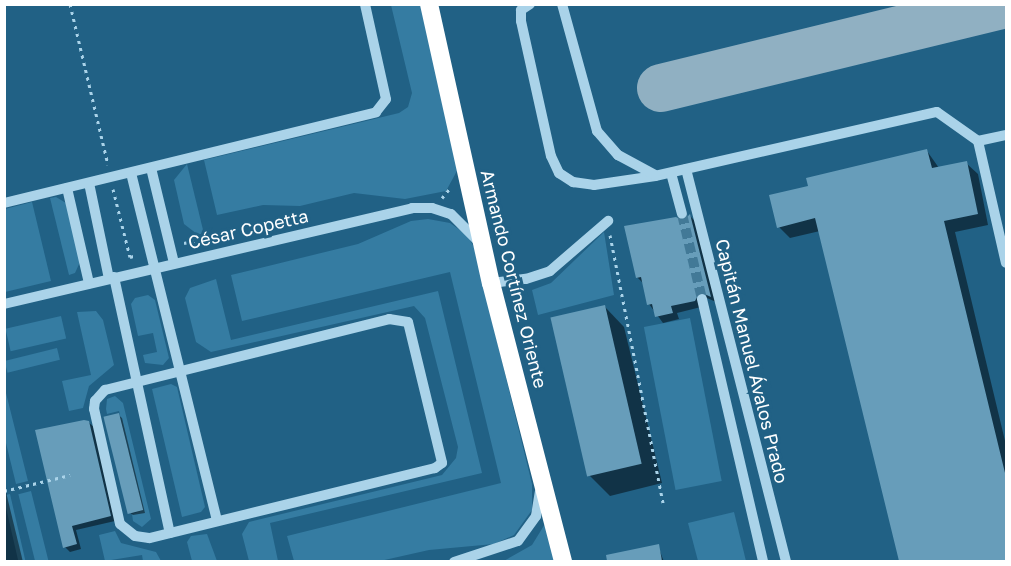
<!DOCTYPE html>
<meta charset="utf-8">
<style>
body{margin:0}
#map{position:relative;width:1011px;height:566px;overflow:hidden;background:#216185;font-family:"Golos Text",sans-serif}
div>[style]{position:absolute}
.green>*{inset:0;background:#357ca2;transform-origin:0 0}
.shadow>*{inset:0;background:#0007}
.taxiway>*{height:48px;margin:-24px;padding:0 24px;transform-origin:24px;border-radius:24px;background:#90b0c2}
.building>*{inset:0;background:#679dba;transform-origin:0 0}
.minor-tunnel>*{height:10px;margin-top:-5px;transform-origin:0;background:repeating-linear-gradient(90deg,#427997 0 10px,transparent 0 15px)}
.path>*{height:3px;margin-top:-1.5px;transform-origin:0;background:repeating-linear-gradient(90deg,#aad3e9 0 3px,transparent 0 7.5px)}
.minor>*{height:10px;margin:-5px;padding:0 5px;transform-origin:5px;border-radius:5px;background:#aad3e9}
.highway>*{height:18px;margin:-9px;padding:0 9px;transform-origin:9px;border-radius:9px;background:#fff}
span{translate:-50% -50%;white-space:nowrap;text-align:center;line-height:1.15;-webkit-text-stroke:6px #216185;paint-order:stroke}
.street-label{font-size:18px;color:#fff}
.frame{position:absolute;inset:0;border:6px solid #fff;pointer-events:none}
</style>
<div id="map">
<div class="green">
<i style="clip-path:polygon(391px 5px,421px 5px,458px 169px,446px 191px,405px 199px,354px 193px,300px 206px,263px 205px,217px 215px,204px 160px,399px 113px,408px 107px,412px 93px)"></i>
<i style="clip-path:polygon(187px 164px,204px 234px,197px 234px,184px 224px,174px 180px)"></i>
<i style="clip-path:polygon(56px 197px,66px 203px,80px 262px,75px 273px,69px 275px,50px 198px)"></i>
<i style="clip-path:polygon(32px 202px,51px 281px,5px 292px,5px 209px)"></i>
<i style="clip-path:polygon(428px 219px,450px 223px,467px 235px,474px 247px,532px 484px,532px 510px,514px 535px,494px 544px,429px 550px,380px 561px,294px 561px,287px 536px,501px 483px,450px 272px,242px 321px,231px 275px,358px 244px,411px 221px)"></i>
<i style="clip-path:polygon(604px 232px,614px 295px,538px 315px,532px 290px,551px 283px)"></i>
<i style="clip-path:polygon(216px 279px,231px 340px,438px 291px,482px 473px,270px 523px,278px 561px,249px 561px,242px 534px,249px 522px,442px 475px,456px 458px,458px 447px,425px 318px,414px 306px,211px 352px,196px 342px,185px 298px,190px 288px)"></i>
<i style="clip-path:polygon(148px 295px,155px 300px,169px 358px,163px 365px,145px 363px,143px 355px,157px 352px,153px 333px,138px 336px,131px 304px,135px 298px)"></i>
<i style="clip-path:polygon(96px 311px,103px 320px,114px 365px,89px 386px,83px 408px,69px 411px,62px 381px,91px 375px,77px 312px)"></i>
<i style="left:61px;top:316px;width:23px;height:57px;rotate:77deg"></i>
<i style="left:690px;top:318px;width:166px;height:47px;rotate:79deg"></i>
<i style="left:57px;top:348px;width:12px;height:54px;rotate:76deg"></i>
<i style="clip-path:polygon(171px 384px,177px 387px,205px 507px,201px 512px,182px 517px,152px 389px)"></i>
<i style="clip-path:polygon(4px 385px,28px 481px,16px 484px,5px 439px)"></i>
<i style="clip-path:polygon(115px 396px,123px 403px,151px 519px,142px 527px,133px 521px,132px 514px,143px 510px,119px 411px,107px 414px,106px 409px,107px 399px)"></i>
<i style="left:31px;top:491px;width:72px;height:13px;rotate:76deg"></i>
<i style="left:10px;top:494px;width:69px;height:7px;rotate:77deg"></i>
<i style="clip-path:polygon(734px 512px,746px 561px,698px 561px,688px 523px)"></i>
<i style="clip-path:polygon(548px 519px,560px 561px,502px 562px,532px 545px)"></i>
<i style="clip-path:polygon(115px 531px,121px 543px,156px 552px,161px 561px,143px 561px,142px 555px,105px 561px,99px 535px)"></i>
<i style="clip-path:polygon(207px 534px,217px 561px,192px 561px,187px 542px,191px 536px)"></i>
</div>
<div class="shadow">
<i style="clip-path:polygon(927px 151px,939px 168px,966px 163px,978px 174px,988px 225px,955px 232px,1006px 445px,1006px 562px,900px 562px,820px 231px,790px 238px,779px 227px,809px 187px)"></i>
<i style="clip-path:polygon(690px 216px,696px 222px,716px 302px,707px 298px,701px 307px,677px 313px,679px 319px,663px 323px,649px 304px,644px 284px,637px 277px)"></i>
<i style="clip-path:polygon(605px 307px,624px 327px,662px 483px,610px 496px,590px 476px)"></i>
<i style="clip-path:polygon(118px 415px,122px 418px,145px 513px,133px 515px,129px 512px)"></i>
<i style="clip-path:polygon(88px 422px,94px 427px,115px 521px,76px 530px,81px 549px,70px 552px,65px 547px)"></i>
<i style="clip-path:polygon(4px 484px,23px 562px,4px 562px)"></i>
<i style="clip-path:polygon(658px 546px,664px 562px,619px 562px,618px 554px)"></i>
</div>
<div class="taxiway">
<i style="left:661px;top:88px;width:354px;rotate:-13.7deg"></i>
</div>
<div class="building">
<i style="clip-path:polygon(927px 149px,932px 168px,967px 161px,978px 214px,944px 221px,1006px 477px,1006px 561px,899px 561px,815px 218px,777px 228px,769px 195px,808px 186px,806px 178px)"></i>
<i style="clip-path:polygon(690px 214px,711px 297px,700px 292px,695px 301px,671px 306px,673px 313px,655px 317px,652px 304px,647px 305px,641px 277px,636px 278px,624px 226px,676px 217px,683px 221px)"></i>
<i style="left:605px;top:305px;width:163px;height:56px;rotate:77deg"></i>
<i style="left:119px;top:413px;width:100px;height:16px;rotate:76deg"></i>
<i style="clip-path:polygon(84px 420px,89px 421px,111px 516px,72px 526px,77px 544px,63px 548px,35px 430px)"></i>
<i style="clip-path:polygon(659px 544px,662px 561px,607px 561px,606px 555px)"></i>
</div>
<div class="minor-tunnel">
<i style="left:682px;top:214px;width:87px;rotate:76.8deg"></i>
</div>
<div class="path">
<i style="left:70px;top:4px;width:165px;rotate:76.7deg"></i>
<i style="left:113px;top:189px;width:70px;rotate:76deg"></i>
<i style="left:130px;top:257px;width:7px;rotate:-16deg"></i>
<i style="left:442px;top:198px;width:14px;rotate:-51deg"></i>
<i style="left:610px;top:235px;width:273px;rotate:78.8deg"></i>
<i style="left:184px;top:243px;width:85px;rotate:-13.5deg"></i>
<i style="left:4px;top:491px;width:68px;rotate:-13.6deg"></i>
</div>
<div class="minor">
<i style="left:530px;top:4px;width:11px;rotate:146deg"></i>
<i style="left:521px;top:10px;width:11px;rotate:90deg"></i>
<i style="left:521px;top:21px;width:138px;rotate:77.5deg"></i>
<i style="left:551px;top:156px;width:19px;rotate:65deg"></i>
<i style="left:559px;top:173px;width:17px;rotate:33deg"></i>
<i style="left:573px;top:182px;width:21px;rotate:8deg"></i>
<i style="left:594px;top:185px;width:62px;rotate:-8.4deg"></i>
<i style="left:655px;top:176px;width:289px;rotate:-12.8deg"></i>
<i style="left:937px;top:112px;width:50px;rotate:35.3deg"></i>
<i style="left:978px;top:141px;width:125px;rotate:77.1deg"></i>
<i style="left:562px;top:4px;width:132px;rotate:74.6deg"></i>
<i style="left:597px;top:131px;width:32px;rotate:49deg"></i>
<i style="left:618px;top:155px;width:42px;rotate:28.4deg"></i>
<i style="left:978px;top:141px;width:29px;rotate:-12deg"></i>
<i style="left:151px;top:168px;width:98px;rotate:76.4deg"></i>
<i style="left:686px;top:169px;width:406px;rotate:75.7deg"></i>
<i style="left:131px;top:173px;width:358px;rotate:76.1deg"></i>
<i style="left:671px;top:173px;width:42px;rotate:75deg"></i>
<i style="left:89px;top:183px;width:98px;rotate:78.2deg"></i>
<i style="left:67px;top:188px;width:98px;rotate:77deg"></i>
<i style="left:4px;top:203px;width:383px;rotate:-13.7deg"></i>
<i style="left:376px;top:112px;width:16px;rotate:-52deg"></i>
<i style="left:386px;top:99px;width:97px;rotate:-102.5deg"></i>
<i style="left:114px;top:277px;width:262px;rotate:77.7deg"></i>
<i style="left:491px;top:283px;width:35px;rotate:-7deg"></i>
<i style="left:526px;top:279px;width:25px;rotate:-18deg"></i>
<i style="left:550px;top:271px;width:77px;rotate:-40.8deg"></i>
<i style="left:702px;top:299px;width:270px;rotate:76.9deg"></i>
<i style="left:4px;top:304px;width:419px;rotate:-13.2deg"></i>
<i style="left:412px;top:208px;width:20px"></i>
<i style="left:432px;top:208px;width:20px;rotate:18deg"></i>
<i style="left:451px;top:214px;width:38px;rotate:45deg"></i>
<i style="left:389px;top:319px;width:19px;rotate:9deg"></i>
<i style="left:408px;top:322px;width:145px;rotate:76.4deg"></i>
<i style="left:442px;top:463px;width:9px;rotate:144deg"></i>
<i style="left:435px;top:468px;width:294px;rotate:166.2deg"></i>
<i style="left:149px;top:538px;width:14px;rotate:-172deg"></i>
<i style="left:135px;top:536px;width:19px;rotate:-141deg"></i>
<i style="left:120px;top:524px;width:118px;rotate:-102.7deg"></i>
<i style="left:94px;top:409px;width:8px;rotate:-83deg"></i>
<i style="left:95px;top:401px;width:15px;rotate:-48deg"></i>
<i style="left:105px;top:390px;width:293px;rotate:-14deg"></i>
<i style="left:454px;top:562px;width:67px;rotate:-18.2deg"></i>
<i style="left:518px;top:541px;width:31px;rotate:-54deg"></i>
<i style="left:536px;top:516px;width:24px;rotate:-81deg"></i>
</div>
<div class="highway">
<i style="left:429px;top:4px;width:286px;rotate:77.5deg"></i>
<i style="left:491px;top:283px;width:288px;rotate:75.5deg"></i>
</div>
<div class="street-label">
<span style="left:248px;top:229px;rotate:-13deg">César Copetta</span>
<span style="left:514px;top:279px;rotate:76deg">Armando Cortínez Oriente</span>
<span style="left:752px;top:361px;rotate:76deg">Capitán Manuel Ávalos Prado</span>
</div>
<div class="frame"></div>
</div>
